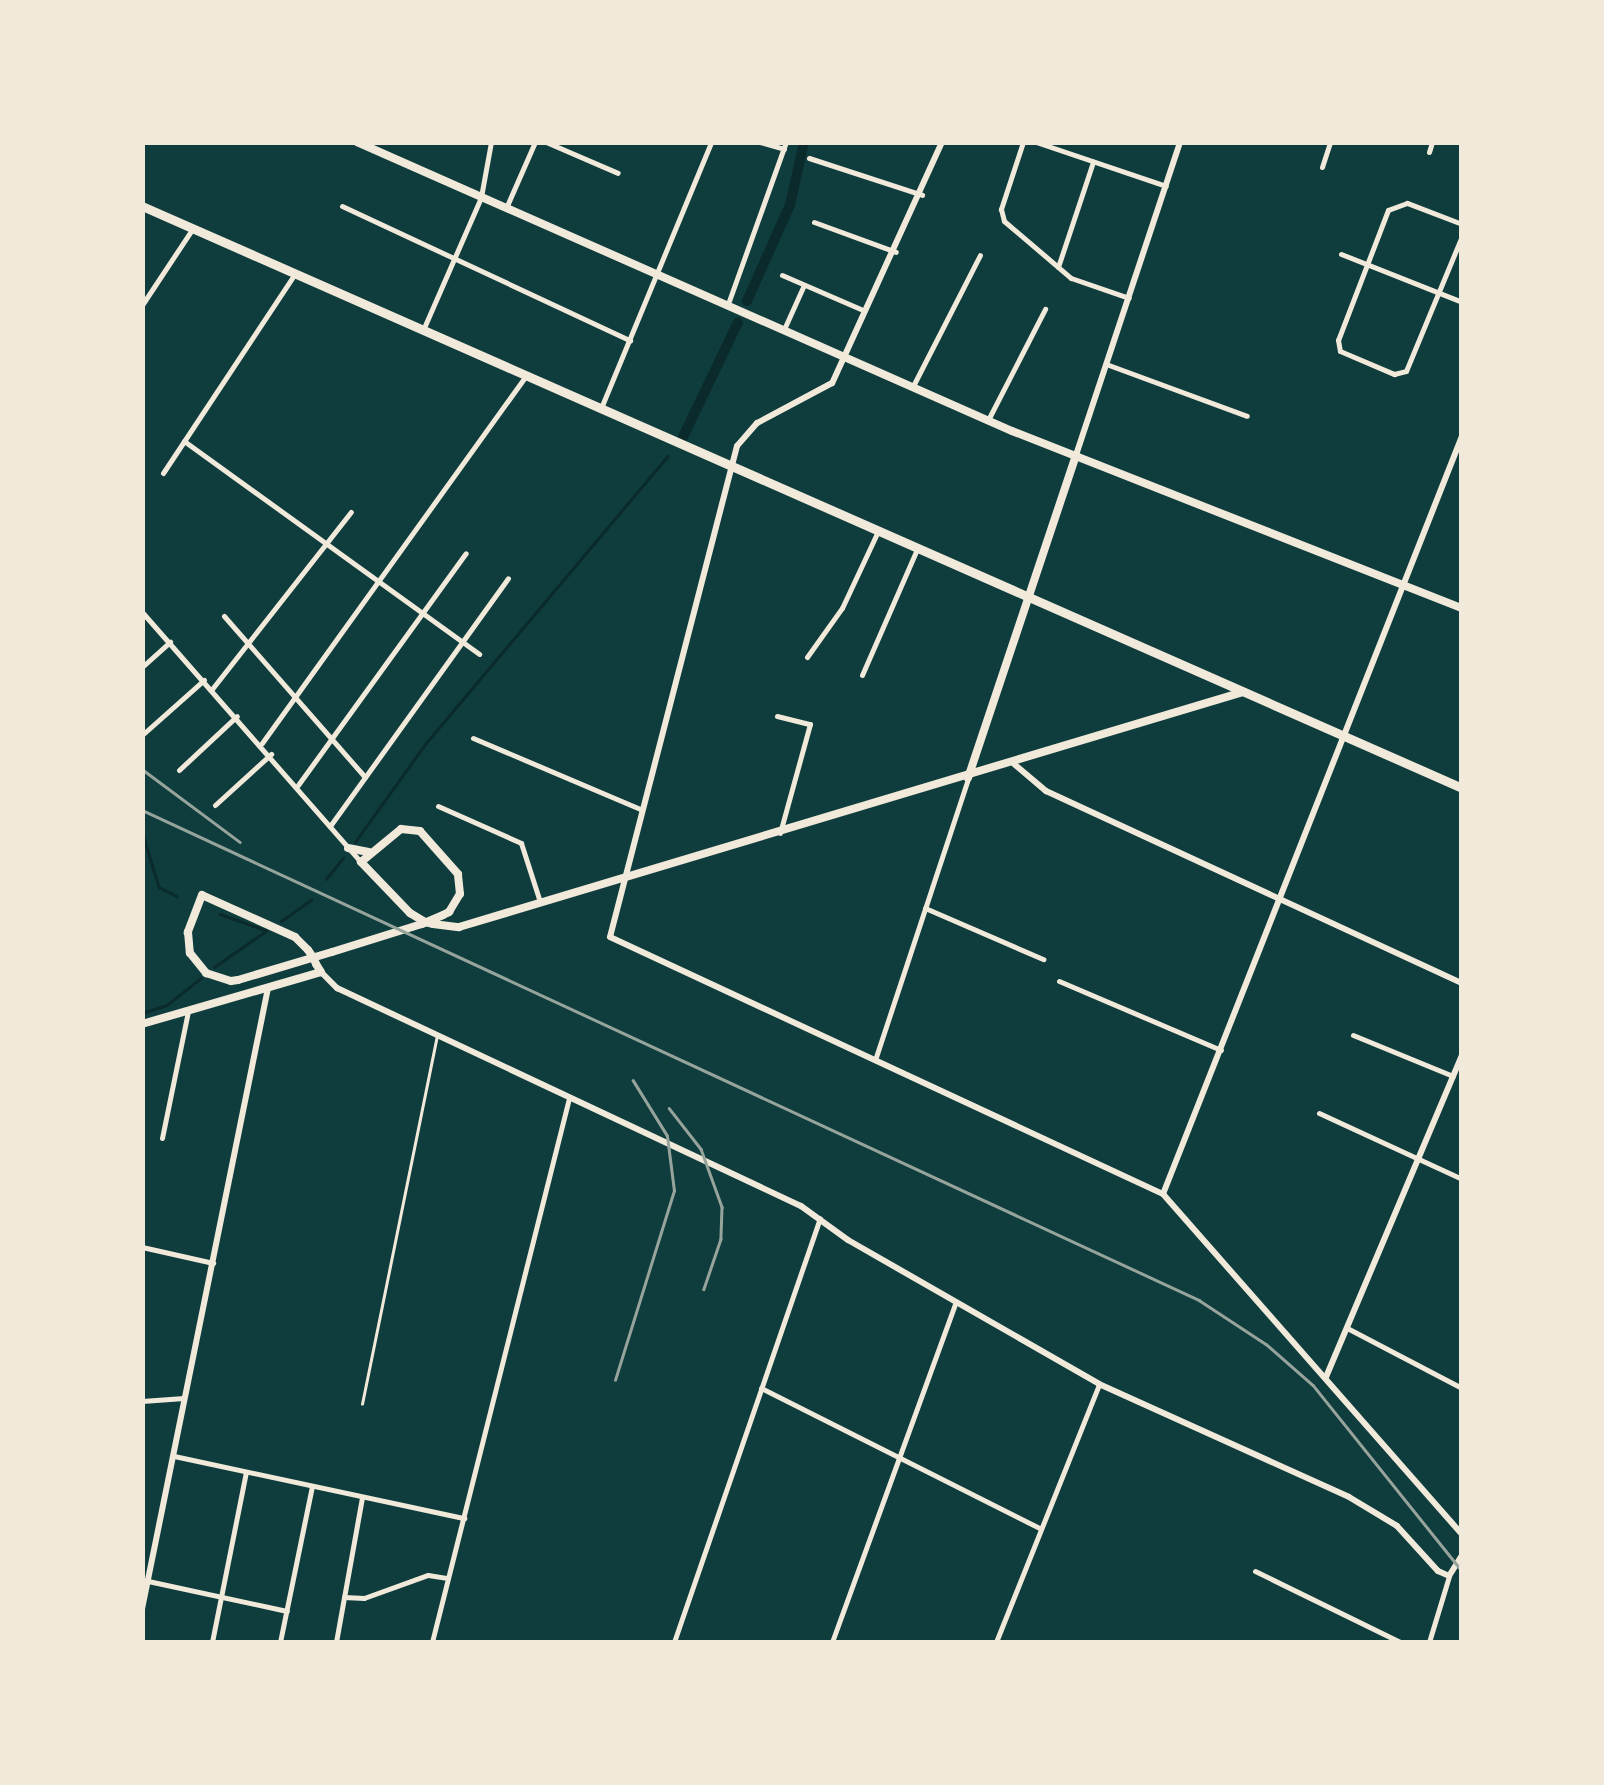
<!DOCTYPE html>
<style>
body{margin:0}
#map{position:relative;width:1604px;height:1785px;overflow:hidden;background:#0f3d3e;font-family:"IBM Plex Sans",sans-serif}
div>[style]{position:absolute}
.stream>*{height:2.5px;margin:-1.25px;padding:0 1.25px;transform-origin:1.25px;border-radius:1.25px;background:#0a2a2b}
.canal>*{height:10px;margin:-5px;padding:0 5px;transform-origin:5px;border-radius:5px;background:#0a2a2b}
.service>*{height:2.5px;margin:-1.25px;padding:0 1.25px;transform-origin:1.25px;border-radius:1.25px;background:#f1e9da}
.minor>*{height:5px;margin:-2.5px;padding:0 2.5px;transform-origin:2.5px;border-radius:2.5px;background:#f1e9da}
.tertiary>*{height:6px;margin:-3px;padding:0 3px;transform-origin:3px;border-radius:3px;background:#f1e9da}
.secondary>*{height:8px;margin:-4px;padding:0 4px;transform-origin:4px;border-radius:4px;background:#f1e9da}
.primary>*{height:9px;margin:-4.5px;padding:0 4.5px;transform-origin:4.5px;border-radius:4.5px;background:#f1e9da}
.rail>*{height:2.5px;margin:-1.25px;padding:0 1.25px;transform-origin:1.25px;border-radius:1.25px;background:#97a49c}
span{translate:-50% -50%;white-space:nowrap;text-align:center;line-height:1.15;-webkit-text-stroke:8px #f1e9da;paint-order:stroke}
.frame{position:absolute;inset:0;border:145px solid #f1e9da;pointer-events:none}
</style>
<div id="map">
<div class="stream">
<i style="left:142px;top:831px;width:59px;rotate:73.1deg"></i>
<i style="left:159px;top:887px;width:20px;rotate:27deg"></i>
<i style="left:355px;top:842px;width:122px;rotate:-54.4deg"></i>
<i style="left:426px;top:743px;width:375px;rotate:-49.9deg"></i>
<i style="left:326px;top:879px;width:27px;rotate:-51deg"></i>
<i style="left:220px;top:914px;width:48px;rotate:19.6deg"></i>
<i style="left:281px;top:921px;width:37px;rotate:-35deg"></i>
<i style="left:214px;top:967px;width:63px;rotate:-34.7deg"></i>
<i style="left:142px;top:1013px;width:26px;rotate:-18deg"></i>
<i style="left:167px;top:1005px;width:43px;rotate:-38.5deg"></i>
</div>
<div class="canal">
<i style="left:747px;top:301px;width:105px;rotate:-65.9deg"></i>
<i style="left:790px;top:205px;width:65px;rotate:-77.5deg"></i>
<i style="left:683px;top:437px;width:127px;rotate:-64.4deg"></i>
</div>
<div class="service">
<i style="left:362px;top:1404px;width:375px;rotate:-78.5deg"></i>
</div>
<div class="minor">
<i style="left:546px;top:142px;width:78px;rotate:23.3deg"></i>
<i style="left:760px;top:142px;width:25px;rotate:16deg"></i>
<i style="left:1023px;top:142px;width:71px;rotate:108.2deg"></i>
<i style="left:1001px;top:209px;width:12px;rotate:76deg"></i>
<i style="left:1004px;top:221px;width:88px;rotate:40.4deg"></i>
<i style="left:1071px;top:278px;width:61px;rotate:19deg"></i>
<i style="left:1036px;top:142px;width:137px;rotate:18.7deg"></i>
<i style="left:1429px;top:152px;width:10px;rotate:-73deg"></i>
<i style="left:809px;top:158px;width:119px;rotate:18.1deg"></i>
<i style="left:1322px;top:167px;width:26px;rotate:-72deg"></i>
<i style="left:342px;top:206px;width:318px;rotate:25deg"></i>
<i style="left:506px;top:208px;width:72px;rotate:-66.3deg"></i>
<i style="left:814px;top:222px;width:87px;rotate:20.1deg"></i>
<i style="left:1462px;top:224px;width:59px;rotate:-159.1deg"></i>
<i style="left:1407px;top:203px;width:20px;rotate:160deg"></i>
<i style="left:1388px;top:210px;width:139px;rotate:111deg"></i>
<i style="left:1338px;top:340px;width:11px;rotate:80deg"></i>
<i style="left:1340px;top:351px;width:59px;rotate:23.1deg"></i>
<i style="left:1394px;top:374px;width:12px;rotate:-14deg"></i>
<i style="left:1406px;top:371px;width:146px;rotate:-67.5deg"></i>
<i style="left:1341px;top:254px;width:130px;rotate:21.6deg"></i>
<i style="left:1058px;top:267px;width:111px;rotate:-71.6deg"></i>
<i style="left:782px;top:275px;width:90px;rotate:23.4deg"></i>
<i style="left:729px;top:301px;width:169px;rotate:-70.3deg"></i>
<i style="left:142px;top:305px;width:92px;rotate:-56.5deg"></i>
<i style="left:785px;top:327px;width:46px;rotate:-65.7deg"></i>
<i style="left:423px;top:330px;width:145px;rotate:-66.4deg"></i>
<i style="left:481px;top:197px;width:56px;rotate:-79.7deg"></i>
<i style="left:1106px;top:364px;width:150px;rotate:20.2deg"></i>
<i style="left:913px;top:386px;width:147px;rotate:-62.9deg"></i>
<i style="left:601px;top:408px;width:288px;rotate:-67.5deg"></i>
<i style="left:988px;top:420px;width:125px;rotate:-62.8deg"></i>
<i style="left:184px;top:441px;width:364px;rotate:35.8deg"></i>
<i style="left:163px;top:473px;width:237px;rotate:-56.5deg"></i>
<i style="left:142px;top:612px;width:332px;rotate:48.8deg"></i>
<i style="left:224px;top:616px;width:214px;rotate:48.8deg"></i>
<i style="left:807px;top:657px;width:60px;rotate:-54.5deg"></i>
<i style="left:842px;top:608px;width:85px;rotate:-64.9deg"></i>
<i style="left:142px;top:667px;width:38px;rotate:-42deg"></i>
<i style="left:862px;top:675px;width:137px;rotate:-66.4deg"></i>
<i style="left:212px;top:689px;width:225px;rotate:-51.9deg"></i>
<i style="left:777px;top:716px;width:34px;rotate:14deg"></i>
<i style="left:810px;top:724px;width:113px;rotate:105.4deg"></i>
<i style="left:142px;top:735px;width:83px;rotate:-41.6deg"></i>
<i style="left:473px;top:738px;width:181px;rotate:23deg"></i>
<i style="left:262px;top:743px;width:452px;rotate:-54.3deg"></i>
<i style="left:179px;top:770px;width:79px;rotate:-43deg"></i>
<i style="left:298px;top:785px;width:286px;rotate:-54.1deg"></i>
<i style="left:215px;top:805px;width:76px;rotate:-42.3deg"></i>
<i style="left:438px;top:806px;width:91px;rotate:24deg"></i>
<i style="left:521px;top:843px;width:62px;rotate:72.1deg"></i>
<i style="left:330px;top:826px;width:305px;rotate:-54.3deg"></i>
<i style="left:925px;top:908px;width:129px;rotate:23.4deg"></i>
<i style="left:1059px;top:981px;width:176px;rotate:23.1deg"></i>
<i style="left:1353px;top:1035px;width:108px;rotate:22.3deg"></i>
<i style="left:875px;top:1060px;width:297px;rotate:-71.7deg"></i>
<i style="left:1319px;top:1113px;width:157px;rotate:24.8deg"></i>
<i style="left:162px;top:1138px;width:130px;rotate:-78.4deg"></i>
<i style="left:142px;top:1247px;width:73px;rotate:12.7deg"></i>
<i style="left:1347px;top:1328px;width:130px;rotate:27.6deg"></i>
<i style="left:761px;top:1388px;width:313px;rotate:26.7deg"></i>
<i style="left:142px;top:1401px;width:42px;rotate:-4.1deg"></i>
<i style="left:174px;top:1456px;width:297px;rotate:12.1deg"></i>
<i style="left:1255px;top:1571px;width:161px;rotate:26.1deg"></i>
<i style="left:148px;top:1581px;width:142px;rotate:12.2deg"></i>
<i style="left:344px;top:1597px;width:20px;rotate:3deg"></i>
<i style="left:364px;top:1598px;width:68px;rotate:-19.8deg"></i>
<i style="left:428px;top:1575px;width:20px;rotate:9deg"></i>
<i style="left:212px;top:1642px;width:173px;rotate:-78.7deg"></i>
<i style="left:280px;top:1642px;width:159px;rotate:-78.4deg"></i>
<i style="left:336px;top:1642px;width:146px;rotate:-79.8deg"></i>
<i style="left:432px;top:1642px;width:561px;rotate:-75.86deg"></i>
<i style="left:674px;top:1642px;width:448px;rotate:-71deg"></i>
<i style="left:832px;top:1642px;width:362px;rotate:-70deg"></i>
<i style="left:996px;top:1642px;width:278px;rotate:-68.2deg"></i>
<i style="left:1429px;top:1642px;width:69px;rotate:-73.1deg"></i>
</div>
<div class="tertiary">
<i style="left:942px;top:142px;width:265px;rotate:114.5deg"></i>
<i style="left:832px;top:383px;width:85px;rotate:151.9deg"></i>
<i style="left:757px;top:423px;width:30px;rotate:131deg"></i>
<i style="left:737px;top:446px;width:507px;rotate:104.5deg"></i>
<i style="left:610px;top:937px;width:610px;rotate:24.93deg"></i>
<i style="left:1163px;top:1194px;width:453px;rotate:48.7deg"></i>
<i style="left:1076px;top:455px;width:330px;rotate:-71.6deg"></i>
<i style="left:1014px;top:764px;width:42px;rotate:40.2deg"></i>
<i style="left:1046px;top:791px;width:458px;rotate:24.8deg"></i>
<i style="left:321px;top:972px;width:23px;rotate:45deg"></i>
<i style="left:337px;top:988px;width:513px;rotate:25.17deg"></i>
<i style="left:801px;top:1206px;width:58px;rotate:35.9deg"></i>
<i style="left:848px;top:1240px;width:289px;rotate:29.8deg"></i>
<i style="left:1099px;top:1384px;width:274px;rotate:24.3deg"></i>
<i style="left:1349px;top:1497px;width:56px;rotate:31.1deg"></i>
<i style="left:1397px;top:1526px;width:61px;rotate:47.7deg"></i>
<i style="left:1438px;top:1571px;width:12px;rotate:24deg"></i>
<i style="left:1449px;top:1576px;width:25px;rotate:-58deg"></i>
<i style="left:1163px;top:1194px;width:815px;rotate:-68.47deg"></i>
<i style="left:1326px;top:1377px;width:350px;rotate:-67.1deg"></i>
<i style="left:142px;top:1609px;width:634px;rotate:-78.53deg"></i>
</div>
<div class="secondary">
<i style="left:357px;top:142px;width:716px;rotate:23.81deg"></i>
<i style="left:1012px;top:431px;width:484px;rotate:21.5deg"></i>
<i style="left:968px;top:778px;width:341px;rotate:-71.5deg"></i>
<i style="left:348px;top:848px;width:21px;rotate:11deg"></i>
<i style="left:142px;top:1024px;width:186px;rotate:-16.2deg"></i>
<i style="left:321px;top:972px;width:9px;rotate:-122deg"></i>
<i style="left:316px;top:964px;width:8px;rotate:-113deg"></i>
<i style="left:313px;top:957px;width:9px;rotate:-126deg"></i>
<i style="left:308px;top:950px;width:18px;rotate:-135deg"></i>
<i style="left:295px;top:937px;width:102px;rotate:-155.7deg"></i>
<i style="left:202px;top:895px;width:40px;rotate:111deg"></i>
<i style="left:188px;top:932px;width:21px;rotate:85deg"></i>
<i style="left:190px;top:953px;width:26px;rotate:51deg"></i>
<i style="left:206px;top:973px;width:26px;rotate:18deg"></i>
<i style="left:231px;top:981px;width:7px;rotate:-8deg"></i>
<i style="left:238px;top:980px;width:98px;rotate:-16.6deg"></i>
<i style="left:332px;top:952px;width:94px;rotate:-17.3deg"></i>
<i style="left:422px;top:924px;width:23px;rotate:-23deg"></i>
<i style="left:443px;top:915px;width:7px;rotate:-27deg"></i>
<i style="left:449px;top:912px;width:21px;rotate:-59deg"></i>
<i style="left:460px;top:894px;width:20px;rotate:-96deg"></i>
<i style="left:458px;top:874px;width:57px;rotate:-131.5deg"></i>
<i style="left:420px;top:831px;width:19px;rotate:-174deg"></i>
<i style="left:401px;top:829px;width:52px;rotate:140.5deg"></i>
<i style="left:361px;top:862px;width:71px;rotate:46.1deg"></i>
<i style="left:410px;top:913px;width:17px;rotate:31deg"></i>
<i style="left:425px;top:922px;width:8px;rotate:14deg"></i>
<i style="left:433px;top:924px;width:26px;rotate:7deg"></i>
<i style="left:459px;top:927px;width:818px;rotate:-16.69deg"></i>
</div>
<div class="primary">
<i style="left:142px;top:206px;width:1443px;rotate:23.79deg"></i>
</div>
<div class="rail">
<i style="left:142px;top:769px;width:122px;rotate:36.7deg"></i>
<i style="left:142px;top:810px;width:1165px;rotate:24.87deg"></i>
<i style="left:1199px;top:1300px;width:80px;rotate:33.3deg"></i>
<i style="left:1266px;top:1344px;width:62px;rotate:41.1deg"></i>
<i style="left:1313px;top:1385px;width:238px;rotate:51.3deg"></i>
<i style="left:669px;top:1108px;width:52px;rotate:52deg"></i>
<i style="left:701px;top:1149px;width:62px;rotate:70.1deg"></i>
<i style="left:722px;top:1207px;width:32px;rotate:92deg"></i>
<i style="left:721px;top:1239px;width:53px;rotate:108.8deg"></i>
<i style="left:615px;top:1380px;width:198px;rotate:-72.7deg"></i>
<i style="left:674px;top:1191px;width:55px;rotate:-97.3deg"></i>
<i style="left:667px;top:1136px;width:65px;rotate:-121.7deg"></i>
</div>
<div class="frame"></div>
</div>
